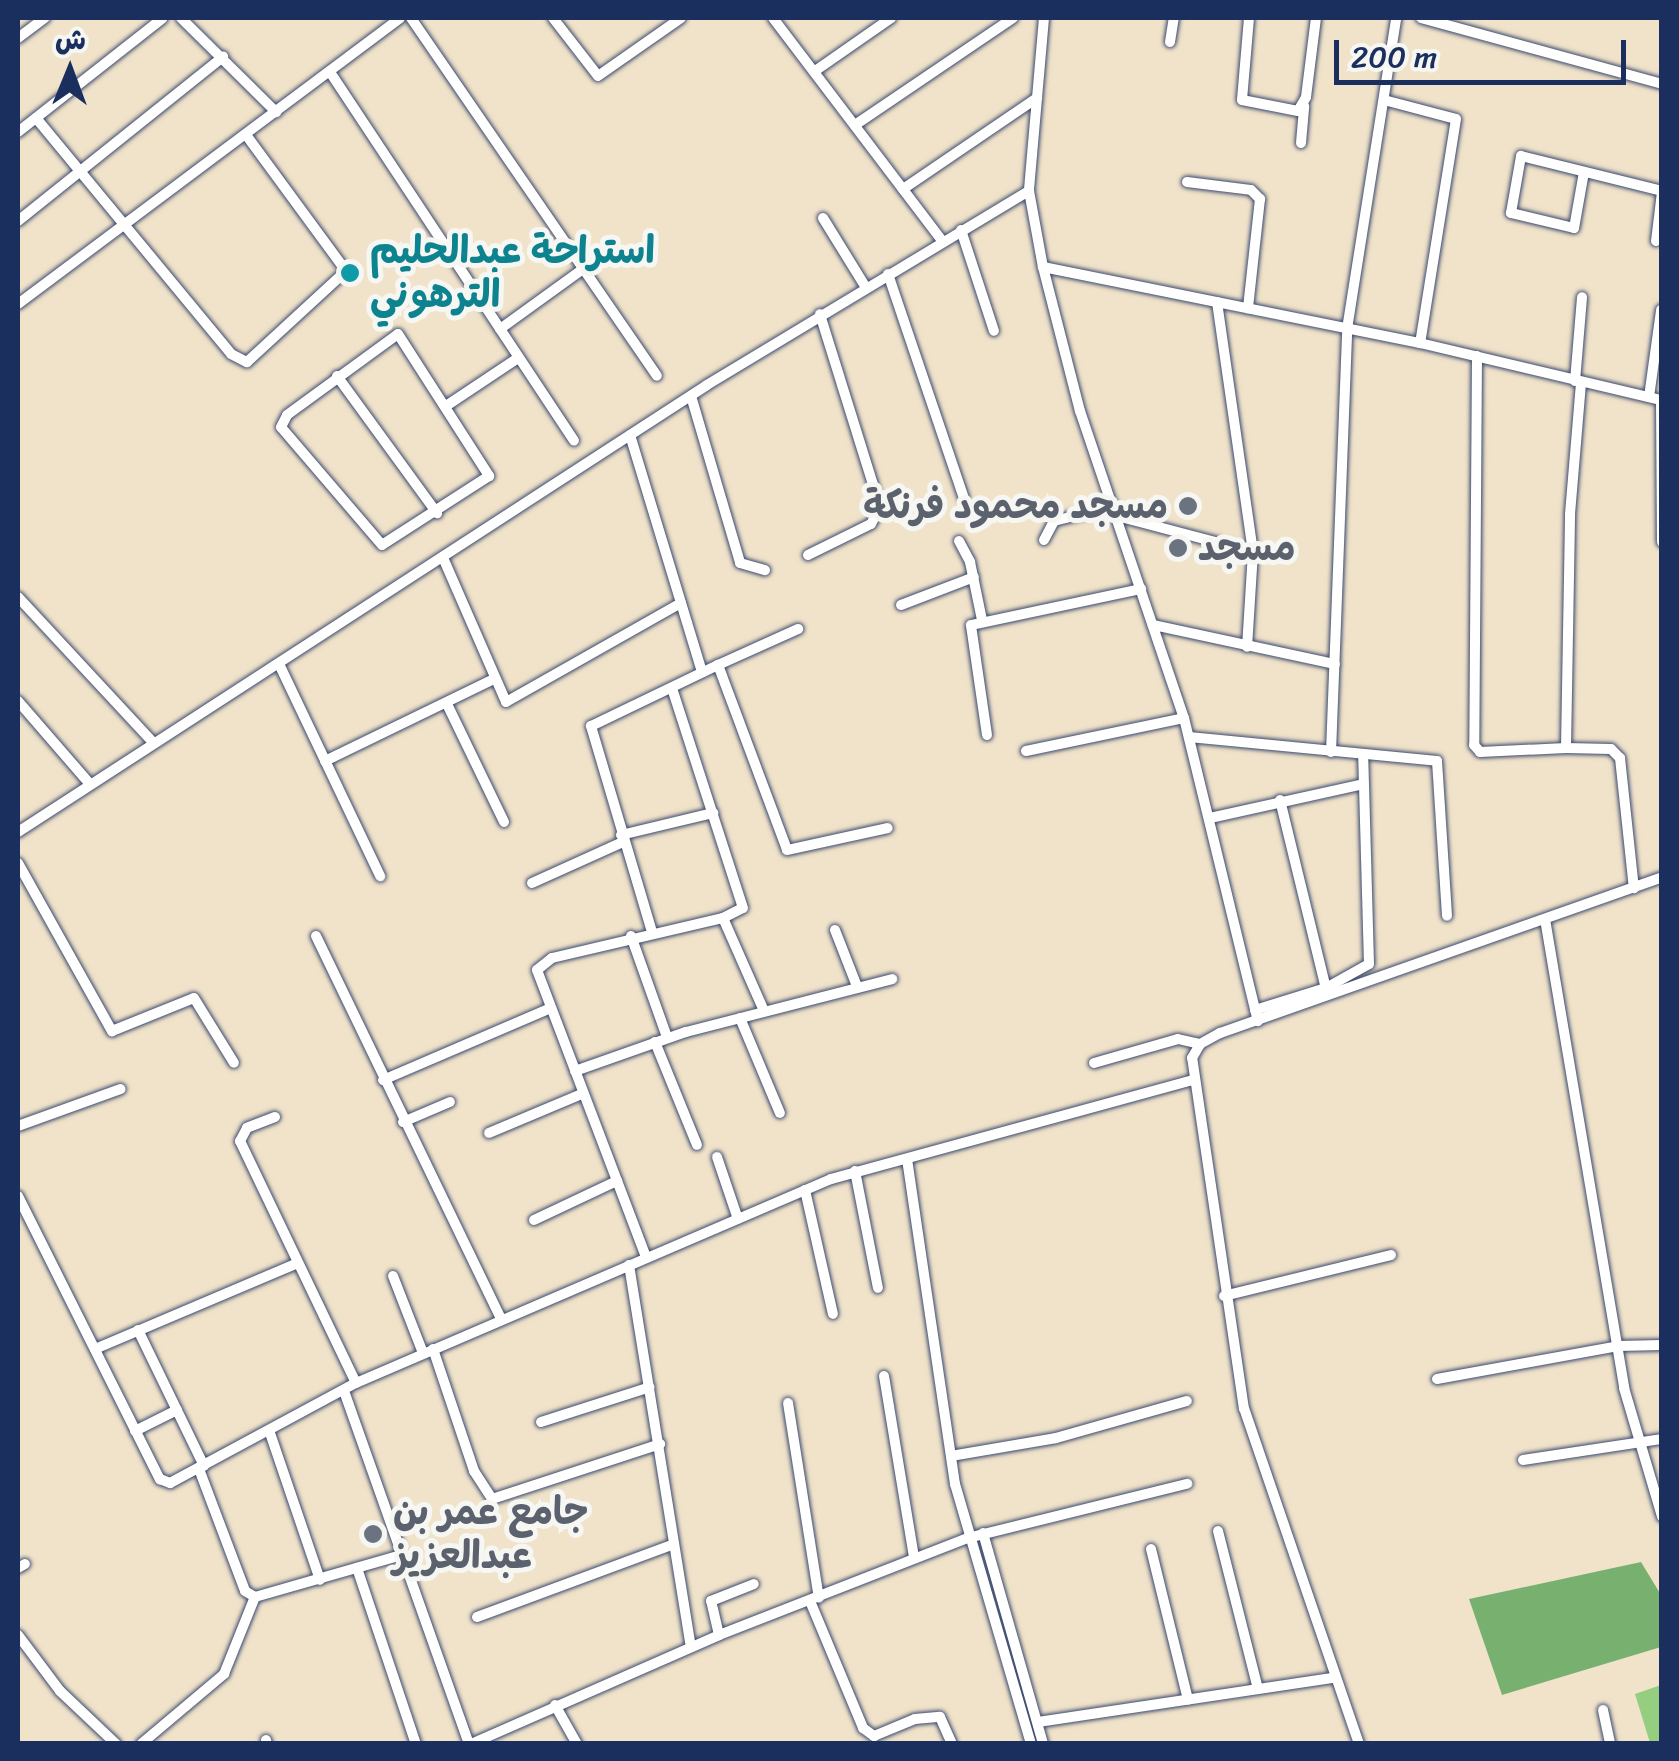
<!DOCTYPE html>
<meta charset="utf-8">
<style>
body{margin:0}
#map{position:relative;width:1679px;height:1761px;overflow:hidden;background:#f1e3ca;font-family:Sriracha,"Playpen Sans Arabic",sans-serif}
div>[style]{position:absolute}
.green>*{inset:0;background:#95ce81}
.forest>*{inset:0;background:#78b16f}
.roads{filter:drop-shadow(0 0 2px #3b4a6e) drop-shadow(0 0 2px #3b4a6e)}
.minor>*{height:10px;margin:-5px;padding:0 5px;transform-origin:5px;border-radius:5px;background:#fff}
.dots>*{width:28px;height:28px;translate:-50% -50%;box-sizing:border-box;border:5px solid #f6f6f2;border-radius:50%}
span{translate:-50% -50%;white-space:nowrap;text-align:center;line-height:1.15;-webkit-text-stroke:10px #f6f6f2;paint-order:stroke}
.culture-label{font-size:38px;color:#0d838f;font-weight:700}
.left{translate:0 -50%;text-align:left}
.worship-label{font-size:38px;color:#5b616d;font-weight:700}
.right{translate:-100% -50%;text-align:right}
.frame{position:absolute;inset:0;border:20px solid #1b2f5e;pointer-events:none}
.north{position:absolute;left:20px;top:20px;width:100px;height:100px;-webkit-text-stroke:8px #f6f6f2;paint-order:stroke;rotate:1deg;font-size:28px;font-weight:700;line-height:40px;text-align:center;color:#1b2f5e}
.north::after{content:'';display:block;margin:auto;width:35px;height:45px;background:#1b2f5e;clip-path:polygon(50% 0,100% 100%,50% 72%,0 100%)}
.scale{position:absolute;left:1334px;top:40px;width:292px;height:45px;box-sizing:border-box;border:5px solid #1b2f5e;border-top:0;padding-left:12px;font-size:30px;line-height:35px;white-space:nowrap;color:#1b2f5e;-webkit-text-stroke:8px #f6f6f2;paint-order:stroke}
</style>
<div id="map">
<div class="green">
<i style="clip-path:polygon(1661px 1685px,1661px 1743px,1650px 1743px,1635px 1694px)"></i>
</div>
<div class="forest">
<i style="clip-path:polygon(1641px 1562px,1661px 1595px,1661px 1647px,1502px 1695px,1469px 1599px)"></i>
</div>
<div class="roads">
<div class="minor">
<i style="left:181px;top:18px;width:134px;rotate:44.7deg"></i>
<i style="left:411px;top:18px;width:434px;rotate:55.5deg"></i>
<i style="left:553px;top:18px;width:73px;rotate:52.2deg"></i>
<i style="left:598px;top:76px;width:101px;rotate:-34.9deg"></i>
<i style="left:773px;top:18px;width:280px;rotate:52.8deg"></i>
<i style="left:1044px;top:18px;width:174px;rotate:95deg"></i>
<i style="left:1029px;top:191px;width:77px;rotate:79.6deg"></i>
<i style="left:1043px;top:267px;width:149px;rotate:75.6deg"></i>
<i style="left:1080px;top:411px;width:324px;rotate:71.3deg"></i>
<i style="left:1184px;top:718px;width:312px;rotate:76.3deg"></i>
<i style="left:1249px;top:18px;width:82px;rotate:94.9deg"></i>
<i style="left:1242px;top:100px;width:57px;rotate:11.1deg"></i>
<i style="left:1298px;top:111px;width:16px;rotate:-60deg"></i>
<i style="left:1306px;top:97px;width:80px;rotate:-82.8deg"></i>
<i style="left:1421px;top:18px;width:250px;rotate:15.3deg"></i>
<i style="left:18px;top:38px;width:34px;rotate:-37deg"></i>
<i style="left:1170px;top:42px;width:24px;rotate:-81deg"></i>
<i style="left:815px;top:71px;width:93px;rotate:-34.9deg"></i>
<i style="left:330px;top:72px;width:442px;rotate:56.5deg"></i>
<i style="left:1384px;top:100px;width:74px;rotate:14.8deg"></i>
<i style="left:1456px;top:119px;width:227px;rotate:99.1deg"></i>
<i style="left:36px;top:118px;width:306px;rotate:50.4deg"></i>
<i style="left:231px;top:354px;width:18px;rotate:27deg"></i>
<i style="left:247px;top:362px;width:134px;rotate:-42.6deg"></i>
<i style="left:346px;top:271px;width:169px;rotate:-126.3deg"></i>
<i style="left:855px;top:125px;width:191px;rotate:-34.1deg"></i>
<i style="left:18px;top:132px;width:184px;rotate:-38.2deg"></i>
<i style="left:1301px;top:143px;width:37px;rotate:-85deg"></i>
<i style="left:1584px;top:172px;width:57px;rotate:100.1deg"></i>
<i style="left:1574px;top:228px;width:65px;rotate:-166.6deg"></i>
<i style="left:1511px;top:213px;width:58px;rotate:-80deg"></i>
<i style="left:1521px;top:156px;width:145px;rotate:13.9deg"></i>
<i style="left:1187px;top:182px;width:64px;rotate:7.1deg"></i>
<i style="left:1251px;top:190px;width:13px;rotate:45deg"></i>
<i style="left:1260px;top:199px;width:110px;rotate:96.3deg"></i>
<i style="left:903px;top:189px;width:162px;rotate:-34.2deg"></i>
<i style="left:823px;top:218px;width:80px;rotate:58.3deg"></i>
<i style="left:18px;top:221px;width:263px;rotate:-38.7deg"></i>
<i style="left:961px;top:230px;width:106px;rotate:71.9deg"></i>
<i style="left:1656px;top:241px;width:49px;rotate:-83deg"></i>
<i style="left:1043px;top:267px;width:385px;rotate:11.4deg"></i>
<i style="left:1420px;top:343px;width:249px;rotate:13.3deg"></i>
<i style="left:888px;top:274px;width:237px;rotate:71.3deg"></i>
<i style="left:1217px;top:302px;width:253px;rotate:81.8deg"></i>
<i style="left:1253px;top:552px;width:95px;rotate:93.6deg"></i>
<i style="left:18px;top:304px;width:477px;rotate:-36.8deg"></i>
<i style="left:500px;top:329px;width:102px;rotate:-35.9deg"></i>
<i style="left:398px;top:334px;width:169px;rotate:57.3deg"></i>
<i style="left:489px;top:476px;width:127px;rotate:147.2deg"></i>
<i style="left:382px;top:545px;width:155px;rotate:-130.6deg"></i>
<i style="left:281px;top:427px;width:13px;rotate:-63deg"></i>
<i style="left:287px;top:415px;width:137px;rotate:-36.1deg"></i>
<i style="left:1477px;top:356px;width:389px;rotate:90.4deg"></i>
<i style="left:1474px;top:745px;width:9px;rotate:49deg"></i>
<i style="left:1480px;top:752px;width:86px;rotate:-2.7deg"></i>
<i style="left:1566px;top:748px;width:234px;rotate:-89deg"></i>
<i style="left:1570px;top:514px;width:131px;rotate:-85.2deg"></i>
<i style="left:337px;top:376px;width:170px;rotate:53.9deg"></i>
<i style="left:1575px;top:381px;width:84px;rotate:-85.2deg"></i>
<i style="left:691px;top:396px;width:174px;rotate:73.6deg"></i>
<i style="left:740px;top:563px;width:26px;rotate:16deg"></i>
<i style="left:1649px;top:397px;width:88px;rotate:-82.1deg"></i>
<i style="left:1661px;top:400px;width:142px;rotate:89.6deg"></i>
<i style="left:446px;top:406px;width:87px;rotate:-33.7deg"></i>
<i style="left:630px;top:435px;width:248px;rotate:73.1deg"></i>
<i style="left:1117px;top:516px;width:141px;rotate:14.8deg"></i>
<i style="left:1044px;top:540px;width:21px;rotate:-62deg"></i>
<i style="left:1054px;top:521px;width:62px;rotate:-14deg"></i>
<i style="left:959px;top:541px;width:24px;rotate:62deg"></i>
<i style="left:970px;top:562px;width:59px;rotate:78.3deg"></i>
<i style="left:808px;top:555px;width:70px;rotate:-26.2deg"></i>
<i style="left:871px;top:524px;width:19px;rotate:-62deg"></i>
<i style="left:880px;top:507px;width:202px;rotate:-107.3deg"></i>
<i style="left:444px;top:560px;width:155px;rotate:66.4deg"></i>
<i style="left:506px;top:702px;width:201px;rotate:-29.5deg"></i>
<i style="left:18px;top:597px;width:197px;rotate:47.1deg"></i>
<i style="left:901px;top:605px;width:78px;rotate:-21deg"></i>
<i style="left:1153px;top:625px;width:186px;rotate:12.1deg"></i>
<i style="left:718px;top:665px;width:88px;rotate:-24.2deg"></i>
<i style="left:280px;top:666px;width:233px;rotate:64.5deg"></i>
<i style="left:18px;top:701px;width:110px;rotate:49.1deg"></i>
<i style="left:447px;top:704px;width:131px;rotate:64.2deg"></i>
<i style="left:987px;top:735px;width:111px;rotate:-98.3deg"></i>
<i style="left:971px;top:625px;width:174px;rotate:-12deg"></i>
<i style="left:1189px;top:737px;width:249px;rotate:5.5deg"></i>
<i style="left:1437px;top:761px;width:155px;rotate:86.3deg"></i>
<i style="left:1566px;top:748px;width:45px;rotate:1.3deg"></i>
<i style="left:1611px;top:749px;width:13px;rotate:45deg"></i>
<i style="left:1620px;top:758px;width:131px;rotate:83.9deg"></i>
<i style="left:1026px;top:751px;width:161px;rotate:-11.8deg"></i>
<i style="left:1331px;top:752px;width:423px;rotate:-87.8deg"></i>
<i style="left:1347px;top:329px;width:315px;rotate:-81deg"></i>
<i style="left:325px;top:761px;width:186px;rotate:-25.9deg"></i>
<i style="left:1280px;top:800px;width:194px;rotate:76.3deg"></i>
<i style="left:1210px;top:818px;width:157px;rotate:-12.5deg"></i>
<i style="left:18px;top:832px;width:821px;rotate:-32.97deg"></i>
<i style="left:707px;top:385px;width:376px;rotate:-31.1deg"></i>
<i style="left:621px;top:835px;width:95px;rotate:-13.4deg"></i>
<i style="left:18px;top:863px;width:193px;rotate:60.8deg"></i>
<i style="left:112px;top:1031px;width:88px;rotate:-21.9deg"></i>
<i style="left:194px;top:998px;width:76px;rotate:58.4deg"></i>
<i style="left:532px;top:883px;width:100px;rotate:-24.3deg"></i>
<i style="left:723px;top:918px;width:102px;rotate:66.2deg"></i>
<i style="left:1545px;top:919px;width:476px;rotate:80.4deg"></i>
<i style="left:1624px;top:1388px;width:134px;rotate:73.5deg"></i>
<i style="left:835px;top:930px;width:58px;rotate:68.7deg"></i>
<i style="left:652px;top:932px;width:215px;rotate:-106.5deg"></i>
<i style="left:591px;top:726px;width:141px;rotate:-25.7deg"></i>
<i style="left:718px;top:665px;width:197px;rotate:69.5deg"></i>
<i style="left:787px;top:850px;width:103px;rotate:-12.3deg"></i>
<i style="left:316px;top:936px;width:423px;rotate:64.2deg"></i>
<i style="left:631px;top:936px;width:107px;rotate:70.4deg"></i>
<i style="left:1255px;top:1010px;width:74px;rotate:-17.2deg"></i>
<i style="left:1326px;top:988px;width:49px;rotate:-29.2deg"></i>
<i style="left:1369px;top:964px;width:209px;rotate:-91.6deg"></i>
<i style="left:740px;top:1018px;width:103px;rotate:67.2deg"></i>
<i style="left:655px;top:1042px;width:111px;rotate:67.8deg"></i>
<i style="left:1094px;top:1063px;width:87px;rotate:-15.9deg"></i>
<i style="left:1178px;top:1039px;width:23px;rotate:13deg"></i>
<i style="left:575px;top:1071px;width:118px;rotate:-19.4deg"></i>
<i style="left:686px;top:1032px;width:213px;rotate:-14.4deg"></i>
<i style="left:383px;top:1080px;width:181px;rotate:-23.2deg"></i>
<i style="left:275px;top:1117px;width:30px;rotate:159deg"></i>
<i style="left:247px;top:1128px;width:15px;rotate:118deg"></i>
<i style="left:240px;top:1141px;width:268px;rotate:64.4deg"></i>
<i style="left:403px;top:1122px;width:51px;rotate:-23.1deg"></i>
<i style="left:18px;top:1126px;width:109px;rotate:-19.8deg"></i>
<i style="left:489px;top:1133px;width:101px;rotate:-22.8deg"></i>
<i style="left:717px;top:1157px;width:65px;rotate:71.3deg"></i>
<i style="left:907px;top:1159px;width:329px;rotate:81.6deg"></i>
<i style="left:955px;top:1484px;width:271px;rotate:73.7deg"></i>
<i style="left:855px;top:1171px;width:119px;rotate:78.9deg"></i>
<i style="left:805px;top:1190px;width:127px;rotate:77.3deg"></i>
<i style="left:18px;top:1196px;width:317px;rotate:63.4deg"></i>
<i style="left:160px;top:1479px;width:11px;rotate:22deg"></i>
<i style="left:170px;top:1483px;width:211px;rotate:-28.3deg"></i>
<i style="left:356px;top:1383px;width:517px;rotate:-23.24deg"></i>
<i style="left:831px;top:1179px;width:374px;rotate:-15.3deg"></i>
<i style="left:534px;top:1220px;width:92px;rotate:-25.2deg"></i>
<i style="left:646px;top:1257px;width:307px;rotate:-110.8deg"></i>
<i style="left:537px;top:970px;width:19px;rotate:-39deg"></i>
<i style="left:552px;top:958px;width:176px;rotate:-13.2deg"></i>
<i style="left:723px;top:918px;width:22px;rotate:-27deg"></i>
<i style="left:743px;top:908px;width:231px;rotate:-107.9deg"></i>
<i style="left:629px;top:1265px;width:387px;rotate:80.8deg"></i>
<i style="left:393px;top:1276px;width:83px;rotate:68.7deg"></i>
<i style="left:1224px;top:1296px;width:172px;rotate:-13.8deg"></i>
<i style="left:138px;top:1330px;width:151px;rotate:64.1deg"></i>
<i style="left:95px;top:1349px;width:220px;rotate:-23deg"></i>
<i style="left:433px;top:1349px;width:129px;rotate:71.4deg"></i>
<i style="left:474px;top:1471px;width:33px;rotate:57deg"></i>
<i style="left:492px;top:1499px;width:177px;rotate:-18.1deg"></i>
<i style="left:884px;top:1376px;width:184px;rotate:80.6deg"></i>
<i style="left:1437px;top:1379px;width:184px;rotate:-10.3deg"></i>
<i style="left:1618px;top:1346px;width:44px;rotate:-1.3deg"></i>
<i style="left:344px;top:1391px;width:374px;rotate:70.5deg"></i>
<i style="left:788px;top:1403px;width:197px;rotate:81deg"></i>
<i style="left:541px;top:1422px;width:114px;rotate:-17.8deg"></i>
<i style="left:135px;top:1431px;width:47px;rotate:-26.6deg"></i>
<i style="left:270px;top:1433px;width:155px;rotate:71.2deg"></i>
<i style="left:951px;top:1456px;width:107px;rotate:-9.7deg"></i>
<i style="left:1056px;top:1438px;width:136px;rotate:-15.8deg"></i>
<i style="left:1523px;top:1460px;width:141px;rotate:-8.6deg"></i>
<i style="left:199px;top:1469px;width:130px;rotate:69.3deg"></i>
<i style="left:245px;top:1591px;width:12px;rotate:31deg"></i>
<i style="left:255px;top:1597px;width:152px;rotate:-16deg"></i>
<i style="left:1218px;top:1531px;width:163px;rotate:75.8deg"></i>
<i style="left:983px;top:1533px;width:219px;rotate:74.1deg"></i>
<i style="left:1151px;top:1549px;width:155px;rotate:76.2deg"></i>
<i style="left:18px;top:1568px;width:8px;rotate:-30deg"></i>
<i style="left:357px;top:1568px;width:186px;rotate:71.5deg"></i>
<i style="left:810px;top:1601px;width:138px;rotate:67.3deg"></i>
<i style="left:863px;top:1728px;width:14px;rotate:36deg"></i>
<i style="left:874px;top:1736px;width:44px;rotate:-22.5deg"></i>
<i style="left:915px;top:1719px;width:25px;rotate:-5deg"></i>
<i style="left:940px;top:1717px;width:30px;rotate:66deg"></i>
<i style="left:477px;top:1617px;width:210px;rotate:-20.3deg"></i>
<i style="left:18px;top:1635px;width:70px;rotate:53.1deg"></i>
<i style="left:60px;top:1691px;width:77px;rotate:43.4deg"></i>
<i style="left:719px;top:1635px;width:35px;rotate:-103deg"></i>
<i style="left:711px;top:1601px;width:46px;rotate:-21.6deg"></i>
<i style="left:555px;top:1705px;width:45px;rotate:60.6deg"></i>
<i style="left:1603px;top:1710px;width:35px;rotate:78deg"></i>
<i style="left:1038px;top:1722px;width:299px;rotate:-8.5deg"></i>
<i style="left:266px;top:1740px;width:4px;rotate:76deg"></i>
<i style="left:141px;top:1744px;width:109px;rotate:-40.1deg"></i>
<i style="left:224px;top:1674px;width:83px;rotate:-68.1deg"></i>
<i style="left:471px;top:1744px;width:271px;rotate:-23.7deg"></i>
<i style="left:719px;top:1635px;width:267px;rotate:-21.3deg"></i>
<i style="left:968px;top:1538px;width:226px;rotate:-13.9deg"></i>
<i style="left:1359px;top:1744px;width:354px;rotate:-108.9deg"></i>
<i style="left:1244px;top:1409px;width:355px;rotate:-98.4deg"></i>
<i style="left:1192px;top:1058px;width:16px;rotate:-60deg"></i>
<i style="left:1200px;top:1044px;width:23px;rotate:-29deg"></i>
<i style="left:1220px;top:1033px;width:469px;rotate:-19.4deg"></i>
</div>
</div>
<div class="dots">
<i style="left:350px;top:273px;background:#0f9aa8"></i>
<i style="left:1188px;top:506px;background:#6b7280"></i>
<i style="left:1178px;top:548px;background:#6b7280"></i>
<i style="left:373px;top:1534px;background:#6b7280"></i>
</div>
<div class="culture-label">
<span class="left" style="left:370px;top:273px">استراحة عبدالحليم<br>الترهوني</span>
</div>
<div class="worship-label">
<span class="right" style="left:1168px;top:506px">مسجد محمود فرنكة</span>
<span class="left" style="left:1198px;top:548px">مسجد</span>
<span class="left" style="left:393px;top:1534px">جامع عمر بن<br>عبدالعزيز</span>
</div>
<div class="frame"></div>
<div class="north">ش</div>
<div class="scale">200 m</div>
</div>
